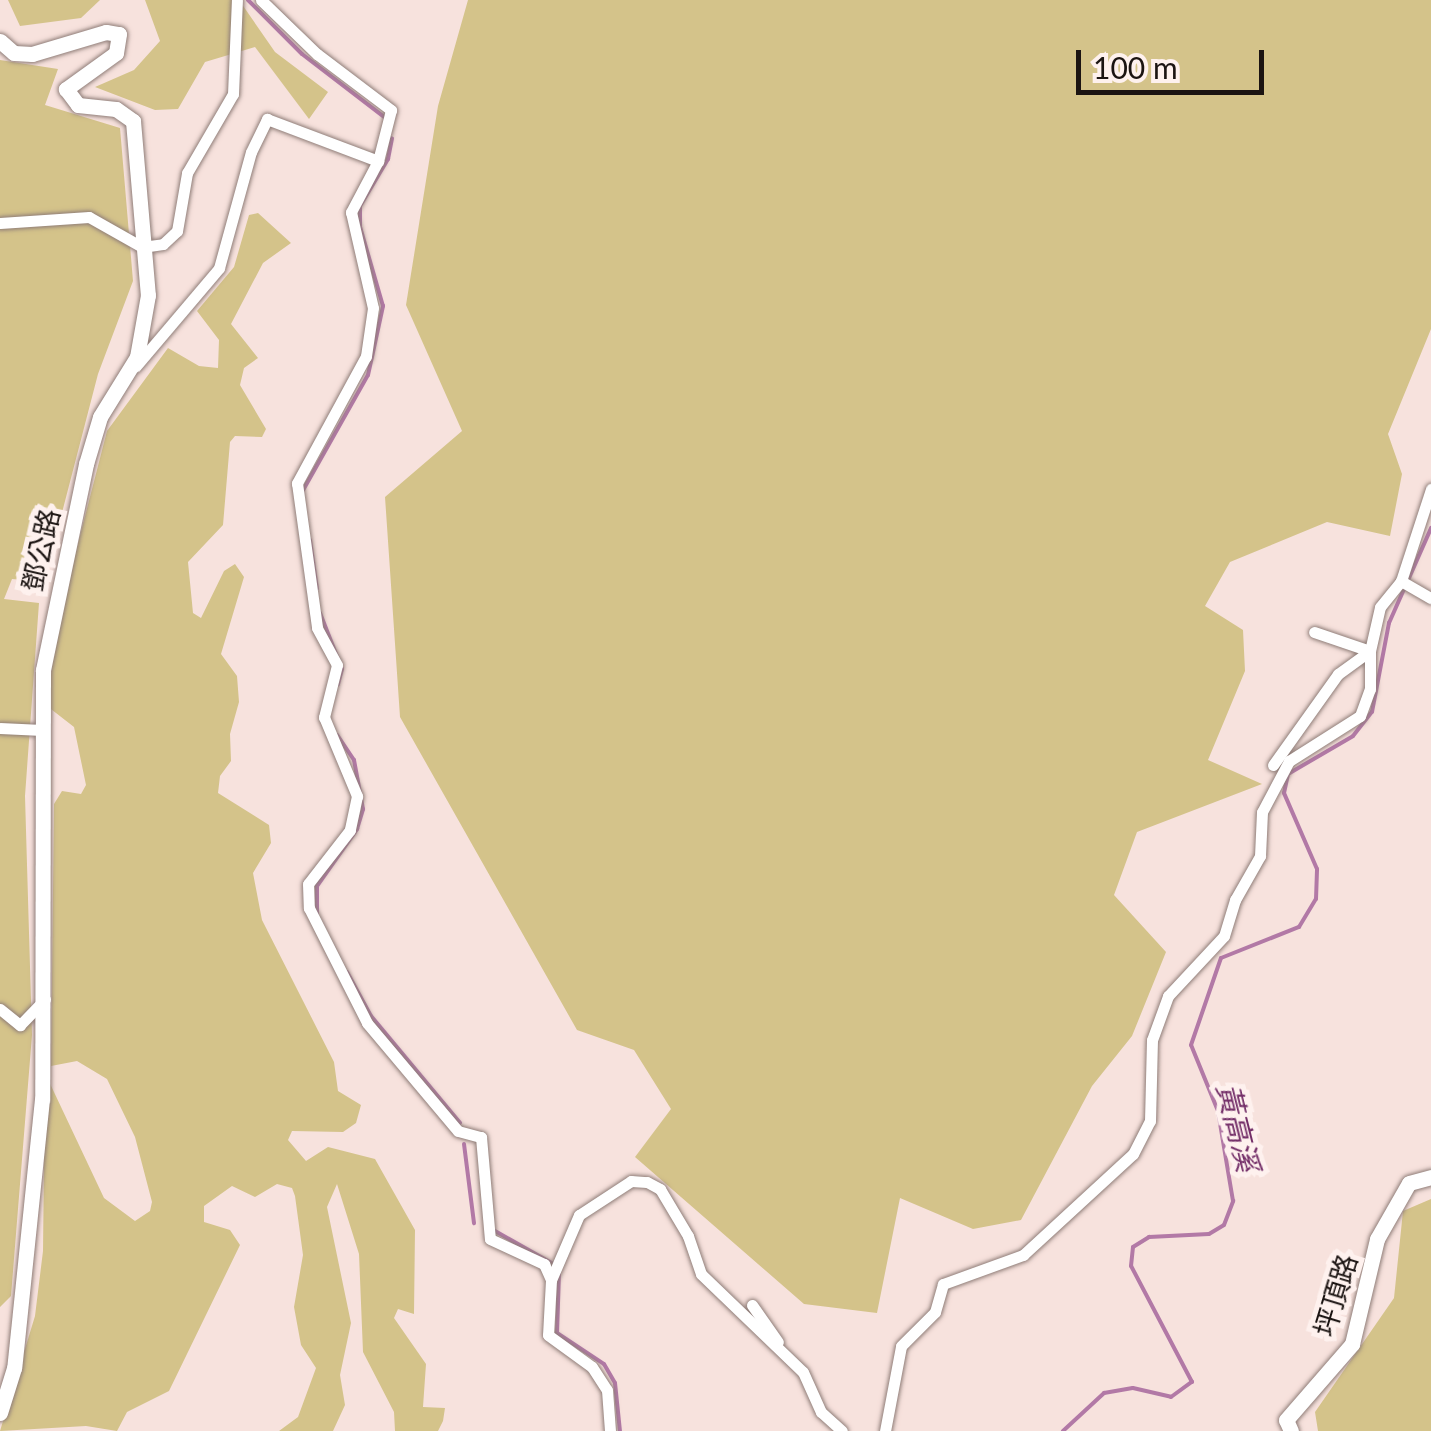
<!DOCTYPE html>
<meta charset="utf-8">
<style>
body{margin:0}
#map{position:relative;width:1431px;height:1431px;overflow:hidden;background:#f7e2dd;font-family:Lato,"Noto Sans TC",sans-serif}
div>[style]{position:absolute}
.green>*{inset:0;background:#d4c38a}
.stream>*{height:4px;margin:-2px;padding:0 2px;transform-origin:2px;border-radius:2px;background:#b279a6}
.roads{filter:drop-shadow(0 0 2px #8f7d78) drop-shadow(0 0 2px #8f7d78)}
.street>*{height:11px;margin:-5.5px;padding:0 5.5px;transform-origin:5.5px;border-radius:5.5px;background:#fff}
.secondary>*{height:15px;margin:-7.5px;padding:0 7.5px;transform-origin:7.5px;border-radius:7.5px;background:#fff}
span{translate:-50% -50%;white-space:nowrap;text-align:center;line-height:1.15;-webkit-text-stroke:10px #fef1ee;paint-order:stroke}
.street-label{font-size:28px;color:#1b1412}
.water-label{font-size:30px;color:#732e68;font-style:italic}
.scale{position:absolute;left:1076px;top:50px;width:188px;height:45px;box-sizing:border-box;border:5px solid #1b1412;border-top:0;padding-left:12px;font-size:30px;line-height:35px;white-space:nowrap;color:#1b1412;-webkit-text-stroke:8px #fef1ee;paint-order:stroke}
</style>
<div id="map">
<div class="green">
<i style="clip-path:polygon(8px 0,100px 0,81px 18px,20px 26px)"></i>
<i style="clip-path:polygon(145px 0,239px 0,275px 52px,328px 92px,309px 119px,255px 47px,205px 62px,178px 109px,155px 110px,95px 87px,134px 70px,160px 41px)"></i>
<i style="clip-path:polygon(468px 0,1431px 0,1431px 329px,1388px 434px,1402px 474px,1390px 536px,1327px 522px,1230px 562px,1205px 606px,1243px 630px,1245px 671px,1208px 760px,1262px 784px,1137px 832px,1114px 895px,1166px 952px,1132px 1036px,1092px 1086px,1021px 1220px,973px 1229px,900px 1198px,877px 1313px,804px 1304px,635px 1157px,671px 1109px,634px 1050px,577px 1030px,400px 717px,385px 497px,462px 431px,406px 305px,438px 106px)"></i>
<i style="clip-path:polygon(0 60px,58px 69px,45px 105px,120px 128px,133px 281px,98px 374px,44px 582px,12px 579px,4px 599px,39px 603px,25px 796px,32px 1035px,11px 1296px,0 1307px)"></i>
<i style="clip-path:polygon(258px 213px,291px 243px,263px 263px,231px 324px,258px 358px,244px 368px,240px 385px,266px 429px,262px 437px,235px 436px,230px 442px,223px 525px,188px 562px,193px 613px,201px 618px,224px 571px,235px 564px,244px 577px,221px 654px,237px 676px,239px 702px,230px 734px,231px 761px,220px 776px,218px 793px,269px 825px,271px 843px,253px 873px,262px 920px,334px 1062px,338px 1091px,361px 1105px,356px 1123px,343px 1132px,292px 1131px,288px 1140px,306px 1161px,328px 1147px,375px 1159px,415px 1230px,414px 1314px,398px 1309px,394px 1318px,426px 1364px,423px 1407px,445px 1408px,443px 1421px,438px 1431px,395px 1431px,394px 1412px,363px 1352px,359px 1254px,337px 1184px,327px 1207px,351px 1323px,340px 1375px,345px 1405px,333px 1431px,279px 1431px,298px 1417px,316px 1368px,301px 1345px,294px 1307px,303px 1255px,295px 1196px,292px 1188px,277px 1184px,255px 1197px,232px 1186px,204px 1206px,204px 1222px,230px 1230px,240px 1245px,169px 1391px,127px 1412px,117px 1431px,86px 1426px,0 1431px,35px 1316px,43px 1251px,45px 1073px,104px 1198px,135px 1221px,150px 1211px,152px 1202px,135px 1137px,107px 1079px,77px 1061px,51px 1066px,54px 804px,62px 791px,81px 794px,86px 785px,74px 727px,47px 706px,58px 621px,107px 431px,168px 348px,199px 366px,218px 368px,219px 340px,197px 311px,234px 267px,249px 215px)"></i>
<i style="clip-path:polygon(1431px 1199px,1431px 1431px,1318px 1431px,1315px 1412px,1394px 1298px,1403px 1211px)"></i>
</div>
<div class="stream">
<i style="left:248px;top:0;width:76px;rotate:45deg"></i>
<i style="left:302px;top:54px;width:103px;rotate:37.5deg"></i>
<i style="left:302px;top:492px;width:134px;rotate:-60.6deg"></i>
<i style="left:368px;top:375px;width:71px;rotate:-77.7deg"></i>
<i style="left:383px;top:306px;width:82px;rotate:-106.2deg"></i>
<i style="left:360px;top:227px;width:21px;rotate:-90deg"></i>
<i style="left:360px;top:206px;width:55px;rotate:-59.2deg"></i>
<i style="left:388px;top:159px;width:21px;rotate:-79deg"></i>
<i style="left:310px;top:540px;width:49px;rotate:81.9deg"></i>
<i style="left:320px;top:613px;width:60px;rotate:68.6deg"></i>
<i style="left:342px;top:669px;width:16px;rotate:105deg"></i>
<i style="left:317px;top:915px;width:29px;rotate:-90deg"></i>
<i style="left:317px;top:886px;width:70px;rotate:-54.9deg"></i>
<i style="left:357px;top:829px;width:21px;rotate:-73deg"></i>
<i style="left:363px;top:809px;width:50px;rotate:-100.4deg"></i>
<i style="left:354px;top:760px;width:30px;rotate:-124deg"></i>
<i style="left:347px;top:972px;width:50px;rotate:61.4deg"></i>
<i style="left:371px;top:1016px;width:139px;rotate:50.2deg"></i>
<i style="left:464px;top:1144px;width:80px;rotate:82.8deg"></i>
<i style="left:495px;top:1231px;width:69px;rotate:29.5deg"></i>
<i style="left:559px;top:1273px;width:60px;rotate:91.9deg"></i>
<i style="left:557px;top:1333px;width:56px;rotate:33.4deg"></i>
<i style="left:604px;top:1364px;width:22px;rotate:60deg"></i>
<i style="left:615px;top:1383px;width:48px;rotate:84.1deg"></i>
<i style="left:1063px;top:1431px;width:56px;rotate:-42.8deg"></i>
<i style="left:1104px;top:1393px;width:29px;rotate:-10deg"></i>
<i style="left:1133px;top:1388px;width:39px;rotate:13deg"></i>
<i style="left:1171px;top:1397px;width:26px;rotate:-36deg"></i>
<i style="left:1192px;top:1382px;width:131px;rotate:-117.7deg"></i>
<i style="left:1131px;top:1266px;width:19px;rotate:-84deg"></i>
<i style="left:1133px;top:1247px;width:19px;rotate:-32deg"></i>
<i style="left:1149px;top:1237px;width:60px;rotate:-2.9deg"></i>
<i style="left:1209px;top:1234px;width:17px;rotate:-31deg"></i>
<i style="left:1224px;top:1225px;width:26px;rotate:-69deg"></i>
<i style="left:1233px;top:1201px;width:91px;rotate:-99.5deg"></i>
<i style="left:1218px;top:1111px;width:71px;rotate:-112.2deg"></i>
<i style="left:1191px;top:1045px;width:92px;rotate:-71deg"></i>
<i style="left:1221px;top:958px;width:84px;rotate:-21.7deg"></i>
<i style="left:1299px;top:927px;width:33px;rotate:-59deg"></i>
<i style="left:1316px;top:899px;width:30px;rotate:-88deg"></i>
<i style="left:1317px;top:869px;width:83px;rotate:-113.5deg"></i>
<i style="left:1284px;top:793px;width:19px;rotate:-78deg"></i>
<i style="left:1288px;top:774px;width:75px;rotate:-30.3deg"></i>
<i style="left:1353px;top:736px;width:31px;rotate:-52deg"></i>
<i style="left:1372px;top:712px;width:91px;rotate:-79.2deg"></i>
<i style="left:1389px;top:623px;width:104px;rotate:-66.1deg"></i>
</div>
<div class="roads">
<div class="street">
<i style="left:261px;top:0;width:78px;rotate:44deg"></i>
<i style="left:317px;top:54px;width:93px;rotate:37.1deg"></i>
<i style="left:391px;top:110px;width:53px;rotate:104.3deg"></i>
<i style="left:378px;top:161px;width:58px;rotate:117.9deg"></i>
<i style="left:351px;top:212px;width:98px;rotate:77.1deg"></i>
<i style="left:373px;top:308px;width:49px;rotate:98.3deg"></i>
<i style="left:366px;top:356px;width:145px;rotate:118.5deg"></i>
<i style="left:297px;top:483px;width:146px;rotate:82.1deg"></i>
<i style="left:317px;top:628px;width:42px;rotate:61.6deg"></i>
<i style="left:337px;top:665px;width:54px;rotate:104deg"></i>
<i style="left:324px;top:717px;width:86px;rotate:67.3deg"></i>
<i style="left:357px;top:796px;width:35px;rotate:102deg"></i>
<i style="left:350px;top:830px;width:68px;rotate:127.9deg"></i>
<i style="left:308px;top:884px;width:24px;rotate:88deg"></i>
<i style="left:309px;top:908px;width:129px;rotate:63.2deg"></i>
<i style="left:367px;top:1023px;width:141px;rotate:49.9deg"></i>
<i style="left:458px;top:1131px;width:24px;rotate:15deg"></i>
<i style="left:481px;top:1137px;width:102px;rotate:85deg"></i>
<i style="left:490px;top:1239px;width:60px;rotate:24.8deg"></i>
<i style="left:544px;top:1264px;width:17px;rotate:66deg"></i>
<i style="left:551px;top:1280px;width:55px;rotate:93.1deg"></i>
<i style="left:548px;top:1335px;width:54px;rotate:36deg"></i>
<i style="left:592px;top:1367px;width:27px;rotate:57deg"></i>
<i style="left:607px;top:1390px;width:41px;rotate:85.8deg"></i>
<i style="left:0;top:223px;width:89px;rotate:-3.9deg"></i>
<i style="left:89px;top:217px;width:61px;rotate:29.5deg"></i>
<i style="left:142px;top:247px;width:21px;rotate:-8deg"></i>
<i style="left:163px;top:244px;width:19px;rotate:-43deg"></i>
<i style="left:177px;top:231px;width:59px;rotate:-80.2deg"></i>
<i style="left:187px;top:173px;width:91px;rotate:-59.8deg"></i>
<i style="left:233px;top:94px;width:94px;rotate:-87.6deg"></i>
<i style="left:136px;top:366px;width:128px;rotate:-49.7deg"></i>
<i style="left:219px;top:268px;width:120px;rotate:-74.6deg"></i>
<i style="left:251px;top:152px;width:37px;rotate:-64deg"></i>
<i style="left:267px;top:119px;width:119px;rotate:20.7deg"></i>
<i style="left:1401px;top:581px;width:34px;rotate:30deg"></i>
<i style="left:0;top:728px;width:42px;rotate:2.7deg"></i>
<i style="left:1273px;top:765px;width:112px;rotate:-54.5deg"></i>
<i style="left:1338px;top:674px;width:39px;rotate:-36deg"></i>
<i style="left:1370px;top:651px;width:59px;rotate:-161.3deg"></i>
<i style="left:0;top:1009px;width:26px;rotate:39deg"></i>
<i style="left:20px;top:1025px;width:36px;rotate:-46deg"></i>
<i style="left:551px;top:1280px;width:71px;rotate:-66.7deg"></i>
<i style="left:579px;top:1215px;width:62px;rotate:-33.2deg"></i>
<i style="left:631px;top:1181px;width:16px;rotate:4deg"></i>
<i style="left:647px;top:1182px;width:15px;rotate:28deg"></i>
<i style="left:660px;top:1189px;width:55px;rotate:59.2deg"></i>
<i style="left:688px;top:1236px;width:40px;rotate:71.1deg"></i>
<i style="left:701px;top:1274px;width:141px;rotate:43.9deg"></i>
<i style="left:803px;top:1372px;width:44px;rotate:65.8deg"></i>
<i style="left:821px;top:1412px;width:28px;rotate:42deg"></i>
<i style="left:752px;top:1305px;width:45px;rotate:54.9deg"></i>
<i style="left:885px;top:1431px;width:86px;rotate:-79.3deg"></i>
<i style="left:901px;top:1346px;width:48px;rotate:-45deg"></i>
<i style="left:935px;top:1312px;width:29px;rotate:-74deg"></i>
<i style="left:943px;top:1284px;width:85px;rotate:-19.9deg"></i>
<i style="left:1023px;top:1255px;width:149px;rotate:-42.6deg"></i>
<i style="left:1133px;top:1154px;width:37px;rotate:-63deg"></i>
<i style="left:1150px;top:1121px;width:81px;rotate:-88.6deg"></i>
<i style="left:1152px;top:1040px;width:47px;rotate:-70deg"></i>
<i style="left:1168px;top:996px;width:82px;rotate:-47deg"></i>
<i style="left:1224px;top:936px;width:38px;rotate:-73deg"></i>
<i style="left:1235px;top:900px;width:51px;rotate:-60.4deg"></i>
<i style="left:1260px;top:856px;width:44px;rotate:-87.4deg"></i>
<i style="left:1262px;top:812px;width:58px;rotate:-62.1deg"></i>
<i style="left:1289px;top:761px;width:84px;rotate:-32.4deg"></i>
<i style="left:1360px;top:716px;width:29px;rotate:-70deg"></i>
<i style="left:1370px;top:689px;width:38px;rotate:-90deg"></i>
<i style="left:1370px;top:651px;width:45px;rotate:-77.2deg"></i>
<i style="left:1380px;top:607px;width:33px;rotate:-51deg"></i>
<i style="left:1401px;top:581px;width:97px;rotate:-71.9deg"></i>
</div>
<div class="secondary">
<i style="left:0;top:41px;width:18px;rotate:41deg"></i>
<i style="left:14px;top:53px;width:18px;rotate:3deg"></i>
<i style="left:32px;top:54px;width:77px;rotate:-16.6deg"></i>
<i style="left:106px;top:32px;width:13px;rotate:9deg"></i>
<i style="left:119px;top:34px;width:19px;rotate:99deg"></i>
<i style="left:116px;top:53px;width:62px;rotate:144.2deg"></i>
<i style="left:66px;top:89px;width:20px;rotate:53deg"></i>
<i style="left:78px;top:105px;width:38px;rotate:6deg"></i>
<i style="left:116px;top:109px;width:21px;rotate:35deg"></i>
<i style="left:133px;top:121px;width:175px;rotate:85.1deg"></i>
<i style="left:148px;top:295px;width:63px;rotate:100.1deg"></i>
<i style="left:137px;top:357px;width:70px;rotate:121.7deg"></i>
<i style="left:100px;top:417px;width:49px;rotate:106.6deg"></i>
<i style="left:86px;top:464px;width:210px;rotate:101.8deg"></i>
<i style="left:43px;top:670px;width:429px;rotate:90.1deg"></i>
<i style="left:42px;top:1099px;width:270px;rotate:95.9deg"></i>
<i style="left:14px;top:1368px;width:47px;rotate:107.3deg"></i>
<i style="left:1291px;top:1431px;width:12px;rotate:-114deg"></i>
<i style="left:1286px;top:1420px;width:101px;rotate:-49deg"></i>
<i style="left:1352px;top:1344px;width:108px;rotate:-76.6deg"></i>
<i style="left:1377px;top:1239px;width:64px;rotate:-60.3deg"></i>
<i style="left:1409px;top:1183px;width:23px;rotate:-15deg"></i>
</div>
</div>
<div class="street-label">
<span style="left:40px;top:550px;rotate:-77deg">鄧公路</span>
<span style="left:1335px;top:1295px;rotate:-73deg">坪頂路</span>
</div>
<div class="water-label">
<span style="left:1239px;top:1127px;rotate:76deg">黃高溪</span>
</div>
<div class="scale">100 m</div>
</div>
